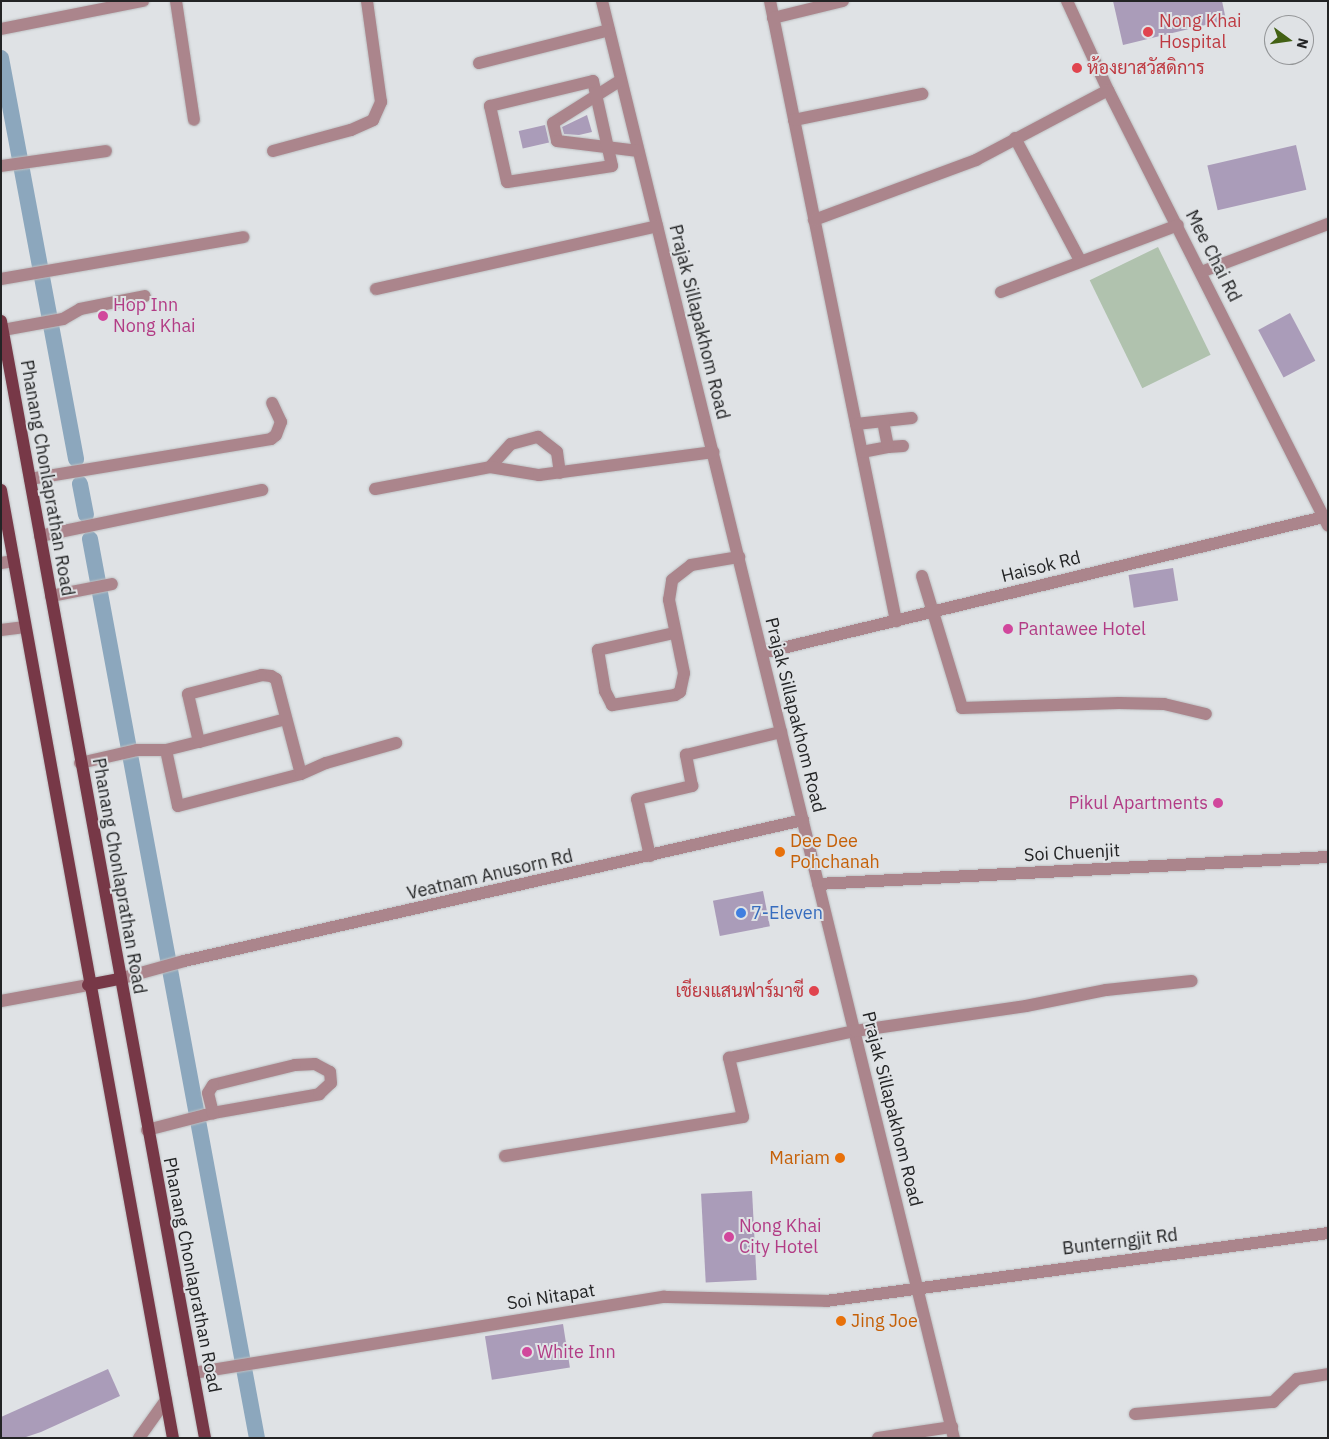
<!DOCTYPE html>
<meta charset="utf-8">
<style>
body{margin:0}
#map{position:relative;width:1329px;height:1439px;overflow:hidden;background:#dfe2e5;font-family:"IBM Plex Sans",Sarabun,sans-serif}
div>[style]{position:absolute}
.green>*{inset:0;background:#b0c2ae;transform-origin:0 0}
.canal>*{height:16px;margin:-8px;padding:0 8px;transform-origin:8px;border-radius:8px;background:#8ca7bd}
.building>*{inset:0;background:#aa9cb9;transform-origin:0 0}
.roads{filter:drop-shadow(0 0 1px #bdc0c2) drop-shadow(0 0 1px #bdc0c2)}
.minor>*{height:12px;margin:-6px;padding:0 6px;transform-origin:6px;border-radius:6px;background:#ab858c}
.major>*{height:12px;margin:-6px;padding:0 6px;transform-origin:6px;border-radius:6px;background:#773847}
.dots>*{width:14px;height:14px;translate:-50% -50%;box-sizing:border-box;border:2px solid #dfe2e5;border-radius:50%}
span{translate:-50% -50%;white-space:nowrap;text-align:center;line-height:1.15;-webkit-text-stroke:4px #dfe2e5;paint-order:stroke}
.health-label{font-size:18px;color:#be3a42}
.left{translate:0 -50%;text-align:left}
.right{translate:-100% -50%;text-align:right}
.street-label{font-size:18px;color:#232425}
.hotel-label{font-size:18px;color:#b23c85}
.food-label{font-size:18px;color:#c56008}
.shop-label{font-size:18px;color:#366cbe}
.frame{position:absolute;inset:0;border:2px solid #232425;pointer-events:none}
.north{position:absolute;left:1264px;top:15px;width:50px;height:50px;box-sizing:border-box;background:#dfe2e5;border:1px solid #949698;border-radius:50%;rotate:104deg;font-size:14px;font-weight:700;line-height:20px;text-align:center;color:#232425}
.north::after{content:'';display:block;margin:auto;width:18px;height:22px;background:#436114;clip-path:polygon(50% 0,100% 100%,50% 72%,0 100%)}
</style>
<div id="map">
<div class="green">
<i style="left:1158px;top:247px;width:120px;height:76px;rotate:64deg"></i>
</div>
<div class="canal">
<i style="left:1px;top:58px;width:408px;rotate:79.4deg"></i>
<i style="left:80px;top:484px;width:31px;rotate:79deg"></i>
<i style="left:90px;top:539px;width:914px;rotate:79.48deg"></i>
</div>
<div class="building">
<i style="clip-path:polygon(1113px 1px,1222px 1px,1226px 20px,1123px 45px)"></i>
<i style="clip-path:polygon(587px 115px,592px 132px,579px 135px,564px 134px,562px 127px)"></i>
<i style="left:545px;top:125px;width:18px;height:27px;rotate:77deg"></i>
<i style="left:1296px;top:145px;width:46px;height:91px;rotate:77deg"></i>
<i style="left:1290px;top:313px;width:54px;height:36px;rotate:62deg"></i>
<i style="left:1173px;top:568px;width:33px;height:45px;rotate:81deg"></i>
<i style="left:763px;top:891px;width:36px;height:51px;rotate:79deg"></i>
<i style="left:752px;top:1191px;width:89px;height:51px;rotate:87deg"></i>
<i style="left:563px;top:1324px;width:44px;height:79px;rotate:81deg"></i>
<i style="clip-path:polygon(108px 1369px,120px 1396px,41px 1432px,23px 1438px,1px 1438px,1px 1417px)"></i>
</div>
<div class="roads">
<div class="minor">
<i style="left:176px;top:1px;width:120px;rotate:81.4deg"></i>
<i style="left:602px;top:1px;width:1479px;rotate:76.24deg"></i>
<i style="left:770px;top:1px;width:633px;rotate:78.51deg"></i>
<i style="left:1067px;top:1px;width:98px;rotate:65.3deg"></i>
<i style="left:1108px;top:90px;width:488px;rotate:63.2deg"></i>
<i style="left:773px;top:18px;width:72px;rotate:-13.7deg"></i>
<i style="left:1px;top:29px;width:145px;rotate:-11.2deg"></i>
<i style="left:479px;top:63px;width:134px;rotate:-14.2deg"></i>
<i style="left:621px;top:80px;width:80px;rotate:147.7deg"></i>
<i style="left:553px;top:123px;width:18px;rotate:77deg"></i>
<i style="left:557px;top:141px;width:82px;rotate:7deg"></i>
<i style="left:593px;top:81px;width:87px;rotate:77.4deg"></i>
<i style="left:612px;top:166px;width:106px;rotate:171.3deg"></i>
<i style="left:507px;top:182px;width:78px;rotate:-102.6deg"></i>
<i style="left:490px;top:106px;width:106px;rotate:-13.6deg"></i>
<i style="left:794px;top:120px;width:131px;rotate:-11.5deg"></i>
<i style="left:1015px;top:138px;width:138px;rotate:62deg"></i>
<i style="left:273px;top:151px;width:81px;rotate:-15.1deg"></i>
<i style="left:351px;top:130px;width:24px;rotate:-24deg"></i>
<i style="left:373px;top:120px;width:20px;rotate:-66deg"></i>
<i style="left:381px;top:102px;width:102px;rotate:-97.9deg"></i>
<i style="left:1px;top:166px;width:106px;rotate:-8.1deg"></i>
<i style="left:814px;top:220px;width:173px;rotate:-20.3deg"></i>
<i style="left:976px;top:160px;width:149px;rotate:-27.9deg"></i>
<i style="left:1201px;top:272px;width:136px;rotate:-20.7deg"></i>
<i style="left:1px;top:279px;width:246px;rotate:-9.8deg"></i>
<i style="left:376px;top:289px;width:288px;rotate:-12.6deg"></i>
<i style="left:1001px;top:292px;width:189px;rotate:-20.7deg"></i>
<i style="left:3px;top:330px;width:61px;rotate:-10.4deg"></i>
<i style="left:63px;top:319px;width:20px;rotate:-30deg"></i>
<i style="left:80px;top:309px;width:66px;rotate:-11.3deg"></i>
<i style="left:856px;top:424px;width:56px;rotate:-6.1deg"></i>
<i style="left:888px;top:447px;width:15px;rotate:-4deg"></i>
<i style="left:862px;top:452px;width:26px;rotate:-11deg"></i>
<i style="left:888px;top:447px;width:25px;rotate:-101deg"></i>
<i style="left:490px;top:467px;width:31px;rotate:-48deg"></i>
<i style="left:511px;top:444px;width:28px;rotate:-15deg"></i>
<i style="left:538px;top:437px;width:24px;rotate:38deg"></i>
<i style="left:557px;top:452px;width:21px;rotate:82deg"></i>
<i style="left:30px;top:479px;width:244px;rotate:-9.4deg"></i>
<i style="left:271px;top:439px;width:6px;rotate:-39deg"></i>
<i style="left:276px;top:435px;width:14px;rotate:-69deg"></i>
<i style="left:281px;top:422px;width:21px;rotate:-115deg"></i>
<i style="left:375px;top:489px;width:117px;rotate:-10.8deg"></i>
<i style="left:490px;top:467px;width:50px;rotate:9.3deg"></i>
<i style="left:539px;top:475px;width:176px;rotate:-7.5deg"></i>
<i style="left:40px;top:536px;width:227px;rotate:-11.7deg"></i>
<i style="left:1px;top:563px;width:13px;rotate:-9deg"></i>
<i style="left:922px;top:576px;width:138px;rotate:73.1deg"></i>
<i style="left:962px;top:708px;width:157px;rotate:-1.8deg"></i>
<i style="left:1119px;top:703px;width:45px;rotate:1.3deg"></i>
<i style="left:1164px;top:704px;width:43px;rotate:13.4deg"></i>
<i style="left:51px;top:596px;width:62px;rotate:-11.1deg"></i>
<i style="left:1px;top:630px;width:24px;rotate:-7deg"></i>
<i style="left:674px;top:633px;width:78px;rotate:167.4deg"></i>
<i style="left:598px;top:650px;width:42px;rotate:80.3deg"></i>
<i style="left:605px;top:691px;width:16px;rotate:63deg"></i>
<i style="left:612px;top:705px;width:64px;rotate:-9deg"></i>
<i style="left:675px;top:695px;width:6px;rotate:-31deg"></i>
<i style="left:680px;top:692px;width:19px;rotate:-78deg"></i>
<i style="left:684px;top:673px;width:75px;rotate:-101.6deg"></i>
<i style="left:669px;top:600px;width:20px;rotate:-81deg"></i>
<i style="left:672px;top:580px;width:24px;rotate:-38deg"></i>
<i style="left:691px;top:565px;width:49px;rotate:-9.5deg"></i>
<i style="left:762px;top:653px;width:582px;rotate:-13.61deg"></i>
<i style="left:199px;top:742px;width:90px;rotate:-14.8deg"></i>
<i style="left:166px;top:750px;width:34px;rotate:-14deg"></i>
<i style="left:199px;top:742px;width:49px;rotate:-102.9deg"></i>
<i style="left:188px;top:694px;width:76px;rotate:-14.4deg"></i>
<i style="left:262px;top:675px;width:9px;rotate:6deg"></i>
<i style="left:271px;top:676px;width:6px;rotate:31deg"></i>
<i style="left:276px;top:679px;width:98px;rotate:75.3deg"></i>
<i style="left:80px;top:763px;width:58px;rotate:-12.8deg"></i>
<i style="left:137px;top:750px;width:29px"></i>
<i style="left:166px;top:750px;width:57px;rotate:77.9deg"></i>
<i style="left:178px;top:806px;width:127px;rotate:-14.6deg"></i>
<i style="left:301px;top:774px;width:27px;rotate:-24deg"></i>
<i style="left:326px;top:763px;width:73px;rotate:-15.9deg"></i>
<i style="left:650px;top:856px;width:58px;rotate:-102.8deg"></i>
<i style="left:637px;top:799px;width:57px;rotate:-13.3deg"></i>
<i style="left:692px;top:786px;width:32px;rotate:-101deg"></i>
<i style="left:686px;top:755px;width:98px;rotate:-13.6deg"></i>
<i style="left:818px;top:884px;width:511px;rotate:-3.03deg"></i>
<i style="left:119px;top:979px;width:67px;rotate:-15.5deg"></i>
<i style="left:184px;top:961px;width:635px;rotate:-12.83deg"></i>
<i style="left:1px;top:1001px;width:88px;rotate:-10.4deg"></i>
<i style="left:147px;top:1130px;width:60px;rotate:-14.5deg"></i>
<i style="left:205px;top:1115px;width:8px;rotate:-14deg"></i>
<i style="left:213px;top:1113px;width:69px;rotate:-10deg"></i>
<i style="left:281px;top:1101px;width:39px;rotate:-10deg"></i>
<i style="left:319px;top:1094px;width:16px;rotate:-43deg"></i>
<i style="left:331px;top:1083px;width:11px;rotate:-95deg"></i>
<i style="left:330px;top:1072px;width:17px;rotate:-152deg"></i>
<i style="left:315px;top:1064px;width:20px;rotate:177deg"></i>
<i style="left:295px;top:1065px;width:84px;rotate:166.3deg"></i>
<i style="left:213px;top:1085px;width:9px;rotate:122deg"></i>
<i style="left:208px;top:1093px;width:21px;rotate:76deg"></i>
<i style="left:505px;top:1156px;width:241px;rotate:-9.3deg"></i>
<i style="left:743px;top:1117px;width:61px;rotate:-103.3deg"></i>
<i style="left:729px;top:1058px;width:129px;rotate:-12.1deg"></i>
<i style="left:855px;top:1031px;width:173px;rotate:-8.3deg"></i>
<i style="left:1026px;top:1006px;width:82px;rotate:-11.3deg"></i>
<i style="left:1106px;top:990px;width:86px;rotate:-6deg"></i>
<i style="left:193px;top:1373px;width:477px;rotate:-9.2deg"></i>
<i style="left:664px;top:1297px;width:162px;rotate:1.4deg"></i>
<i style="left:826px;top:1301px;width:507px;rotate:-7.71deg"></i>
<i style="left:1135px;top:1414px;width:139px;rotate:-5deg"></i>
<i style="left:1273px;top:1402px;width:33px;rotate:-44deg"></i>
<i style="left:1297px;top:1379px;width:31px;rotate:-9deg"></i>
<i style="left:139px;top:1438px;width:47px;rotate:-54.6deg"></i>
<i style="left:878px;top:1438px;width:75px;rotate:-8.5deg"></i>
</div>
<div class="major">
<i style="left:1px;top:321px;width:1135px;rotate:79.65deg"></i>
<i style="left:1px;top:490px;width:963px;rotate:79.72deg"></i>
<i style="left:88px;top:985px;width:32px;rotate:-11deg"></i>
</div>
</div>
<div class="dots">
<i style="left:1148px;top:32px;background:#e0444e"></i>
<i style="left:1077px;top:68px;background:#e0444e"></i>
<i style="left:103px;top:316px;background:#d1479c"></i>
<i style="left:1008px;top:629px;background:#d1479c"></i>
<i style="left:1218px;top:803px;background:#d1479c"></i>
<i style="left:780px;top:852px;background:#e8710a"></i>
<i style="left:741px;top:913px;background:#3f7fe0"></i>
<i style="left:814px;top:991px;background:#e0444e"></i>
<i style="left:840px;top:1158px;background:#e8710a"></i>
<i style="left:729px;top:1237px;background:#d1479c"></i>
<i style="left:841px;top:1321px;background:#e8710a"></i>
<i style="left:527px;top:1352px;background:#d1479c"></i>
</div>
<div class="health-label">
<span class="left" style="left:1159px;top:32px">Nong Khai<br>Hospital</span>
<span class="left" style="left:1087px;top:68px">ห้องยาสวัสดิการ</span>
<span class="right" style="left:804px;top:991px">เชียงแสนฟาร์มาซี</span>
</div>
<div class="street-label">
<span style="left:1213px;top:256px;rotate:63deg">Mee Chai Rd</span>
<span style="left:699px;top:322px;rotate:76deg">Prajak Sillapakhom Road</span>
<span style="left:47px;top:478px;rotate:80deg">Phanang Chonlaprathan Road</span>
<span style="left:1041px;top:567px;rotate:-14deg">Haisok Rd</span>
<span style="left:795px;top:715px;rotate:76deg">Prajak Sillapakhom Road</span>
<span style="left:1072px;top:853px;rotate:-3deg">Soi Chuenjit</span>
<span style="left:490px;top:875px;rotate:-13deg">Veatnam Anusorn Rd</span>
<span style="left:119px;top:876px;rotate:80deg">Phanang Chonlaprathan Road</span>
<span style="left:892px;top:1109px;rotate:76deg">Prajak Sillapakhom Road</span>
<span style="left:1120px;top:1242px;rotate:-7deg">Bunterngjit Rd</span>
<span style="left:192px;top:1275px;rotate:79deg">Phanang Chonlaprathan Road</span>
<span style="left:551px;top:1297px;rotate:-9deg">Soi Nitapat</span>
</div>
<div class="hotel-label">
<span class="left" style="left:113px;top:316px">Hop Inn<br>Nong Khai</span>
<span class="left" style="left:1018px;top:629px">Pantawee Hotel</span>
<span class="right" style="left:1208px;top:803px">Pikul Apartments</span>
<span class="left" style="left:739px;top:1237px">Nong Khai<br>City Hotel</span>
<span class="left" style="left:537px;top:1352px">White Inn</span>
</div>
<div class="food-label">
<span class="left" style="left:790px;top:852px">Dee Dee<br>Pohchanah</span>
<span class="right" style="left:830px;top:1158px">Mariam</span>
<span class="left" style="left:851px;top:1321px">Jing Joe</span>
</div>
<div class="shop-label">
<span class="left" style="left:751px;top:913px">7-Eleven</span>
</div>
<div class="frame"></div>
<div class="north">N</div>
</div>
